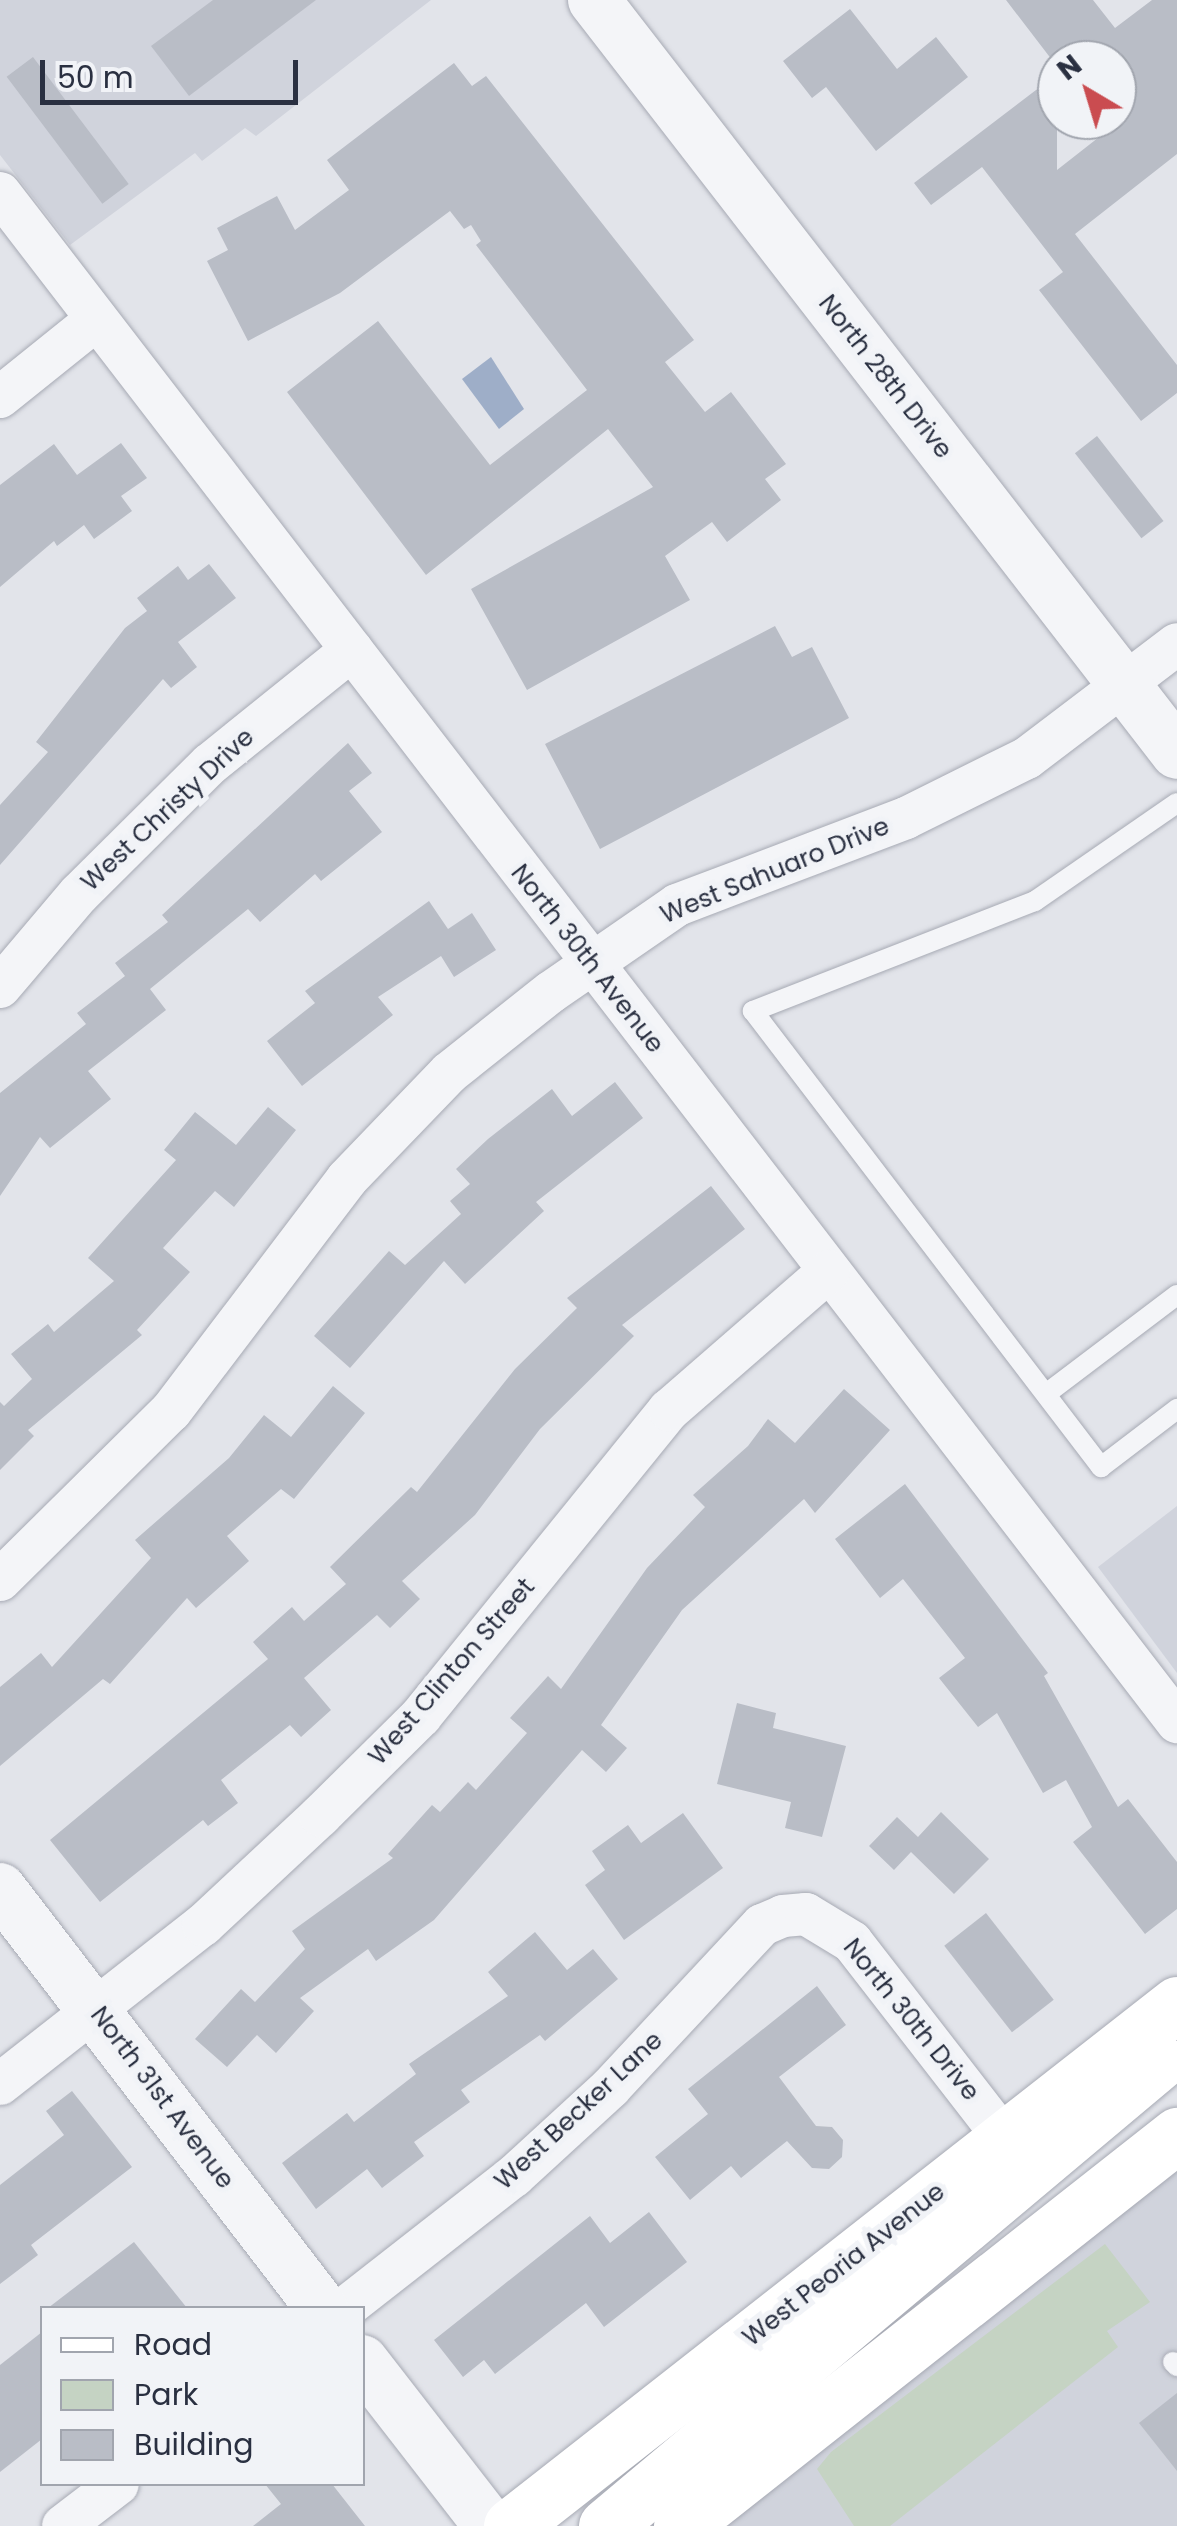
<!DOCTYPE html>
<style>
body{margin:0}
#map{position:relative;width:1177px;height:2526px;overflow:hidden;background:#e2e4ea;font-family:Poppins,sans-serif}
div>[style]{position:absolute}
.built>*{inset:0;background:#d0d3dc}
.green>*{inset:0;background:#c5d3c3}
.water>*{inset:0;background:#9eaec8}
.building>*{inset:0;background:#b9bdc6;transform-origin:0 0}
.roads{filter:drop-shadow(0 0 2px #a7aab4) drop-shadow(0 0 2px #a7aab4)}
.service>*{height:20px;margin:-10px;padding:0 10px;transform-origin:10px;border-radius:10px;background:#f4f5f8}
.minor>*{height:42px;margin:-21px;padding:0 21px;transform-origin:21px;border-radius:21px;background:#f4f5f8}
.tertiary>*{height:52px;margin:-26px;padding:0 26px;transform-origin:26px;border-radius:26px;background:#f4f5f8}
.secondary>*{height:55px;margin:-27.5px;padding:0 27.5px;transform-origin:27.5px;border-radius:27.5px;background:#fff}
span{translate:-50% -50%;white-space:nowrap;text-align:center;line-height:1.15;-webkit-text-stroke:10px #f1f3f7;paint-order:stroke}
.street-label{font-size:25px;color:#2a3041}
.legend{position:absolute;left:40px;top:2306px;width:325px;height:180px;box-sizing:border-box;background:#f1f3f7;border:2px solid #a1a5ae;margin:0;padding:12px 18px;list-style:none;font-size:30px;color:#2a3041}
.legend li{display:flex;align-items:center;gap:20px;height:50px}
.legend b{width:50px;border:2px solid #a1a5ae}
.north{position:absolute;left:1037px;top:40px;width:100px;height:100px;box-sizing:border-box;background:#f1f3f7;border:2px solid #a1a5ae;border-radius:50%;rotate:322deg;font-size:28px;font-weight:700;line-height:40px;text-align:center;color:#2a3041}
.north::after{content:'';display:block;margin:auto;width:35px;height:45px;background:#ca4c50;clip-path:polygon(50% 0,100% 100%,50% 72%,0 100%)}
.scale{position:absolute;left:40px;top:60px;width:258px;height:45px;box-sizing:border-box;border:5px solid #2a3041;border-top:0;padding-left:12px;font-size:30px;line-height:35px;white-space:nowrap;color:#2a3041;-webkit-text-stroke:8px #f1f3f7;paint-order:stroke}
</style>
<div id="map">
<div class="built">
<i style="clip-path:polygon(0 0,431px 0,256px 136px,245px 128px,202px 161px,195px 153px,70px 245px,0 155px)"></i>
<i style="clip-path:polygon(1177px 1506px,1177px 1673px,1098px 1567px)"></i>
<i style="clip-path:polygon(1177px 2171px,1177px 2526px,723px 2526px)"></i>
</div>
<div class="green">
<i style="clip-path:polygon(1105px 2244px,1150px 2302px,1107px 2331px,1118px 2347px,890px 2526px,854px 2526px,817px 2469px,831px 2452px)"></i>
</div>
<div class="water">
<i style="clip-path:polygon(491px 357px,524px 409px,499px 429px,462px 379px)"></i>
</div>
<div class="building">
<i style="clip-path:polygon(213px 0,316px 0,189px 96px,151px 46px)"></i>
<i style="clip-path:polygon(1006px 0,1093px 0,1115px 28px,1152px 0,1177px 0,1177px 154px,1075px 234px,1177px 365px,1177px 393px,1141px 421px,1039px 290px,1063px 272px,982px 167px,931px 205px,914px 183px,1057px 74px,1057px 170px,1117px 123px,1117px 60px,1052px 60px)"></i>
<i style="clip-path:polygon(850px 9px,897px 69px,936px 37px,968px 77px,876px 151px,826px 87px,812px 98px,783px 61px)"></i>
<i style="left:33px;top:57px;width:159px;height:33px;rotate:53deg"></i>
<i style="clip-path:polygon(454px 63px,472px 86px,486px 76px,694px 340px,665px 362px,705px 412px,731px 392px,786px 464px,765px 479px,781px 500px,727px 542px,712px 522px,665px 556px,690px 600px,527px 690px,471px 589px,653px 487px,608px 429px,426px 575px,287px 392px,378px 321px,490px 465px,587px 390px,476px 245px,481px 241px,471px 225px,464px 229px,450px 211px,340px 293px,248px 341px,207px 261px,228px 250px,217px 228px,277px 196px,295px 230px,349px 190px,327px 160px)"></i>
<i style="left:1097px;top:436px;width:108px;height:28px;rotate:52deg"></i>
<i style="clip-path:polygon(121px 443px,147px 478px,121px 496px,132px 511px,94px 539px,84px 525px,57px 546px,54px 541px,0 587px,0 485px,54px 444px,77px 475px)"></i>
<i style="clip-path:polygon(209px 564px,236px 598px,178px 642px,197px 667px,171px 688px,163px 679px,0 865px,0 805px,48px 752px,36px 742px,125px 628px,147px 611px,137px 598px,178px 566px,188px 580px)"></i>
<i style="clip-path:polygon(775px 626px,792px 657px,812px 647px,849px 718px,600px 849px,545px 744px)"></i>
<i style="clip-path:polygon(348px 743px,372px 773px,349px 791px,382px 832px,321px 881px,315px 874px,260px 922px,248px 909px,150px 989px,166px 1010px,88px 1071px,111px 1099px,50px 1148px,40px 1137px,0 1196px,0 1093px,86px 1024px,77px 1013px,125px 976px,115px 963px,168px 922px,162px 915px)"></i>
<i style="clip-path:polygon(429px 901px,448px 929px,472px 913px,496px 950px,454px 977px,441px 956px,378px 997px,393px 1015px,302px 1086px,267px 1041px,315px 1003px,305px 991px)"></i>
<i style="clip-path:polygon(615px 1082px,643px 1118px,536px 1202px,544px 1211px,465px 1284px,444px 1261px,350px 1368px,314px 1336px,389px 1251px,405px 1265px,461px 1214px,450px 1201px,470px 1184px,456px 1169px,488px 1139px,552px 1089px,572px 1116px)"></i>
<i style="clip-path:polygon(268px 1107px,296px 1130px,234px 1207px,215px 1191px,163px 1248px,190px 1272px,137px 1330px,142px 1335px,28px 1430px,34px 1436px,0 1470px,0 1402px,4px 1406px,32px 1379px,11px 1354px,48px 1324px,54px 1332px,114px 1281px,88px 1258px,176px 1160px,164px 1150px,195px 1112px,236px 1145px)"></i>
<i style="clip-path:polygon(711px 1186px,745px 1229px,622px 1325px,634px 1336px,540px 1429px,475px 1515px,402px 1581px,420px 1599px,390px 1628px,377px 1615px,304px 1678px,331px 1710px,301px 1737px,290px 1725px,221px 1780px,238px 1803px,208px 1826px,203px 1820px,100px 1902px,50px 1840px,268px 1659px,253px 1642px,292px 1607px,304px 1621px,346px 1584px,330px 1567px,411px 1487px,417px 1492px,515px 1369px,577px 1308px,567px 1298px)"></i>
<i style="clip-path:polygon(333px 1386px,365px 1413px,294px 1499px,281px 1489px,227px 1536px,249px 1561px,196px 1608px,187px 1598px,110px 1684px,103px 1679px,0 1766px,0 1687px,41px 1653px,52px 1667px,151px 1558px,135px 1540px,229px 1458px,264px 1415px,291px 1437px)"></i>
<i style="clip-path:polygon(844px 1389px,890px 1430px,815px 1513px,804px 1499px,682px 1610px,601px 1725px,627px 1748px,606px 1772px,582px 1750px,434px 1920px,376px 1961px,368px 1949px,300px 1998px,314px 2011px,276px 2053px,257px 2035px,227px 2067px,195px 2039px,241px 1989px,255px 2002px,305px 1949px,292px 1931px,393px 1858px,388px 1854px,432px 1805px,440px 1812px,468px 1782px,476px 1790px,527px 1733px,510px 1718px,548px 1676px,561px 1689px,647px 1568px,705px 1507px,693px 1495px,748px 1446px,768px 1419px,795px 1443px)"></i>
<i style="clip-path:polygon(905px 1484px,1048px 1673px,1044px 1676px,1118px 1807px,1128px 1799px,1177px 1862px,1177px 1909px,1145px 1934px,1073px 1842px,1092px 1827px,1066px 1780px,1043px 1793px,997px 1713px,978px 1727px,939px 1678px,965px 1658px,903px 1579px,880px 1598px,835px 1539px)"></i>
<i style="clip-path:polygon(737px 1703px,776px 1713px,773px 1728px,846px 1746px,822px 1837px,785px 1828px,791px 1802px,717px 1784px)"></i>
<i style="clip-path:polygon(941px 1812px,989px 1859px,954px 1894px,911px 1852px,894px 1870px,869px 1846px,897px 1817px,918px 1837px)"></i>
<i style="clip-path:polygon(683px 1813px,723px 1868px,624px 1940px,585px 1885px,605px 1870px,592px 1851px,628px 1825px,641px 1843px)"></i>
<i style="left:986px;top:1913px;width:110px;height:53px;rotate:52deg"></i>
<i style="clip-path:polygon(535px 1932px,567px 1970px,593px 1949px,618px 1979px,545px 2041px,540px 2035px,461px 2090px,470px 2102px,414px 2142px,424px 2156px,382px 2188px,367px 2169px,316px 2209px,282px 2163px,347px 2113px,354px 2122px,416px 2074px,409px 2064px,508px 1996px,488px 1972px)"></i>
<i style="clip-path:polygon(817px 1986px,846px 2025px,779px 2077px,816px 2126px,832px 2127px,843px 2140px,842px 2157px,829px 2169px,812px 2168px,787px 2141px,741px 2178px,731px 2166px,690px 2200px,655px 2157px,708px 2114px,688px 2089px)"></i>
<i style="clip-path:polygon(72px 2091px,132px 2167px,31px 2245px,38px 2255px,0 2284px,0 2185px,64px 2135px,46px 2111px)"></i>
<i style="clip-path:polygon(649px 2212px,687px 2262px,604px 2327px,586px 2303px,495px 2374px,484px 2360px,463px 2377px,434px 2340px,590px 2216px,610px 2243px)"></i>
<i style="clip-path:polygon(134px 2242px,187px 2308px,48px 2308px)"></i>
<i style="clip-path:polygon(42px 2332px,42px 2439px,0 2472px,0 2365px)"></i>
<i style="clip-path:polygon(1177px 2393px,1177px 2471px,1139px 2423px)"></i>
<i style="clip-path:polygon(265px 2484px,332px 2484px,365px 2526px,253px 2526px,281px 2504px)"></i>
</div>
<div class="roads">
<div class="service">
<i style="left:1177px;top:803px;width:173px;rotate:145.4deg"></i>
<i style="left:1035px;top:901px;width:303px;rotate:158.7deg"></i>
<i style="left:753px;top:1011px;width:574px;rotate:52.65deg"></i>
<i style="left:1101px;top:1467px;width:96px;rotate:-37.3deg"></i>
<i style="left:1046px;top:1394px;width:164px;rotate:-37.1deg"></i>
<i style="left:1173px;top:2362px;width:6px;rotate:45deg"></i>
</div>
<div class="minor">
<i style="left:0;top:193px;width:1930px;rotate:52.41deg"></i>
<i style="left:0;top:397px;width:124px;rotate:-38.8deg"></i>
<i style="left:0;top:987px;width:122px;rotate:-49.7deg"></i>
<i style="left:79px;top:894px;width:185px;rotate:-44.8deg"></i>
<i style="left:210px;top:764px;width:182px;rotate:-38.8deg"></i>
<i style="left:0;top:1580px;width:240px;rotate:-44.7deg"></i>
<i style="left:171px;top:1411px;width:291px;rotate:-52.8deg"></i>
<i style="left:347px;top:1179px;width:147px;rotate:-46.1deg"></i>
<i style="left:449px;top:1073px;width:130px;rotate:-38.5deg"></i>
<i style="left:551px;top:992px;width:153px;rotate:-34.6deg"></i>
<i style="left:677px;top:905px;width:245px;rotate:-20.8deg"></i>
<i style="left:906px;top:818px;width:135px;rotate:-26.4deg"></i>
<i style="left:1027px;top:758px;width:188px;rotate:-37.2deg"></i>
<i style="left:0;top:2084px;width:258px;rotate:-38.1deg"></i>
<i style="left:203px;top:1925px;width:160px;rotate:-43deg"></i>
<i style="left:320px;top:1816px;width:142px;rotate:-44.7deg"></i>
<i style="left:421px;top:1716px;width:394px;rotate:-51deg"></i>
<i style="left:669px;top:1410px;width:212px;rotate:-41deg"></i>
<i style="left:345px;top:2308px;width:214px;rotate:-38deg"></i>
<i style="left:514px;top:2176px;width:130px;rotate:-42.5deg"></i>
<i style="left:610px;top:2088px;width:223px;rotate:-47deg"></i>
<i style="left:762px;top:1925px;width:23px;rotate:-23deg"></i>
<i style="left:783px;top:1916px;width:23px;rotate:-5deg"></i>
<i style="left:806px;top:1914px;width:54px;rotate:31.3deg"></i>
<i style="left:852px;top:1942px;width:249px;rotate:52.2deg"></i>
<i style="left:63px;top:2526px;width:69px;rotate:-37.4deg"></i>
</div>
<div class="tertiary">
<i style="left:594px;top:0;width:952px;rotate:52.25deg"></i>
<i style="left:0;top:1889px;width:528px;rotate:52.46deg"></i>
<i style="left:362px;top:2361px;width:209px;rotate:52.2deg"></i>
</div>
<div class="secondary">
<i style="left:511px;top:2526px;width:846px;rotate:-38.09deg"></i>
<i style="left:606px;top:2526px;width:722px;rotate:-40deg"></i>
<i style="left:681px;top:2526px;width:632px;rotate:-38.25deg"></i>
</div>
</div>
<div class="street-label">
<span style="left:885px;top:377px;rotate:52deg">North 28th Drive</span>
<span style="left:168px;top:810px;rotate:-43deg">West Christy Drive</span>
<span style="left:775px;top:871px;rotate:-22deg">West Sahuaro Drive</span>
<span style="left:587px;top:959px;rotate:52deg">North 30th Avenue</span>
<span style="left:452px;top:1672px;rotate:-49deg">West Clinton Street</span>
<span style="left:911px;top:2020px;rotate:51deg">North 30th Drive</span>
<span style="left:162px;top:2098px;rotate:53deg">North 31st Avenue</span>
<span style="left:579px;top:2111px;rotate:-43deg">West Becker Lane</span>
<span style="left:844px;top:2265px;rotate:-38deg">West Peoria Avenue</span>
</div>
<ul class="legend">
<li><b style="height:12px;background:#fff"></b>Road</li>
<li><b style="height:28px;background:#c5d3c3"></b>Park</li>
<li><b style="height:28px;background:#b9bdc6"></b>Building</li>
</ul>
<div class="north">N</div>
<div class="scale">50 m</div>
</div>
